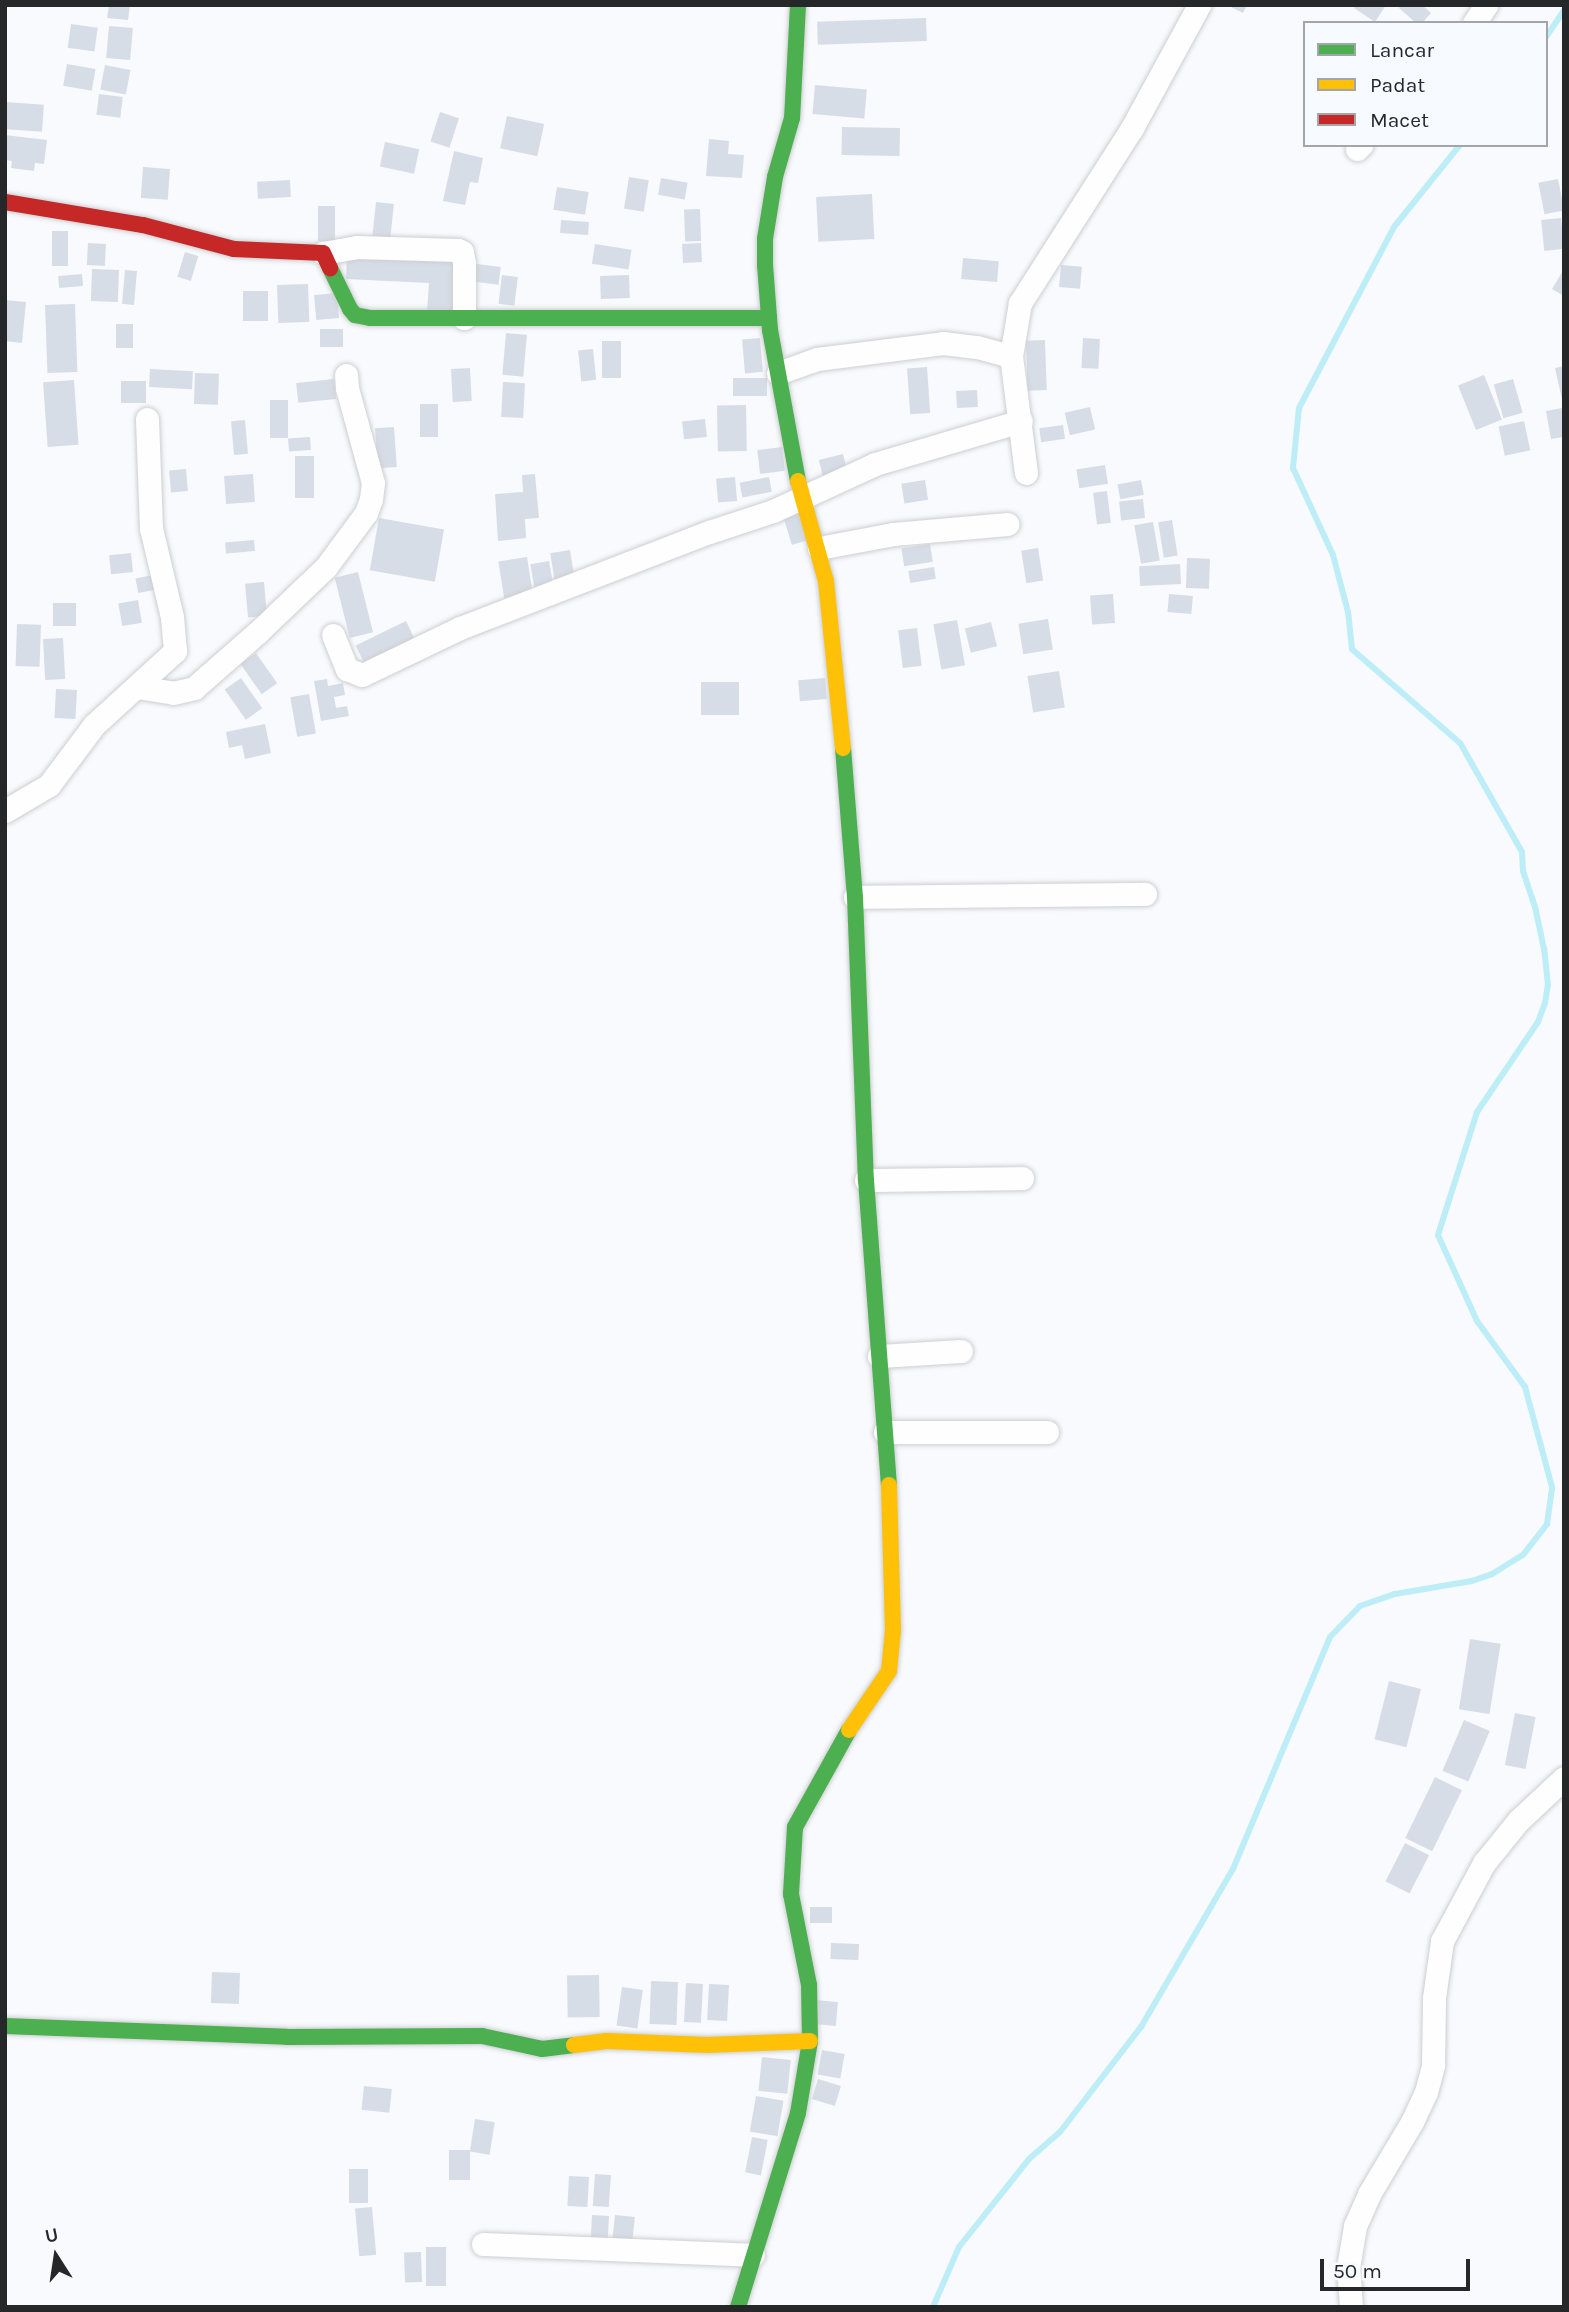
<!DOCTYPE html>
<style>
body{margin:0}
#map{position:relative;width:1569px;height:2312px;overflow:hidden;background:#f8fafd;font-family:Karla,sans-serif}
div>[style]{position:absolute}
.stream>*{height:6px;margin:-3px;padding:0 3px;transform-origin:3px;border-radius:3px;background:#bdedf7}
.building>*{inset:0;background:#d7dde7;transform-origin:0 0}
.roads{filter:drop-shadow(0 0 2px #cdced0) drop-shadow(0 0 2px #cdced0)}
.street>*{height:23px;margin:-11.5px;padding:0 11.5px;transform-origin:11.5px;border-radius:11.5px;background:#fefeff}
.fast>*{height:16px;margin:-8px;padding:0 8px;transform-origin:8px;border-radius:8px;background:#4caf50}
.slow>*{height:16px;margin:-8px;padding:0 8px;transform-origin:8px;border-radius:8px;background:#ffc107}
.jam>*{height:16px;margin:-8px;padding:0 8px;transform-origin:8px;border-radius:8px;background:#c62828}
span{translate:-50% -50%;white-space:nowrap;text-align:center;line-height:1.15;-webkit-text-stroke:6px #f7fafe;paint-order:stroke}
.frame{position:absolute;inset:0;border:7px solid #262729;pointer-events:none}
.legend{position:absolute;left:1303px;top:21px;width:245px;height:126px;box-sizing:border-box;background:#f7fafe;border:2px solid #a3a6a9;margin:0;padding:9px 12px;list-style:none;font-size:21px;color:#262729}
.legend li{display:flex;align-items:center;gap:14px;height:35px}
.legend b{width:35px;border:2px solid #a3a6a9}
.north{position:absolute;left:21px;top:2221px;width:70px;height:70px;-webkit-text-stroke:5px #f7fafe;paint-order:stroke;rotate:348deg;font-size:19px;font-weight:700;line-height:28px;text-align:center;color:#262729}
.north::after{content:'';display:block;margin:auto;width:24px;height:32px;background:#262729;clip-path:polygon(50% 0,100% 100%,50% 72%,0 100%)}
.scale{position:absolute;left:1320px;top:2259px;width:150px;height:32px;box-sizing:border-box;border:4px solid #262729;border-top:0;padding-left:9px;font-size:21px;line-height:24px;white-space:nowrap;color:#262729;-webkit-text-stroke:5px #f7fafe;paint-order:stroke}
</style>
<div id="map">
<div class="stream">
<i style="left:1546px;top:37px;width:32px;rotate:-56deg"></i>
<i style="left:933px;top:2307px;width:65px;rotate:-66.6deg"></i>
<i style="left:959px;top:2247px;width:112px;rotate:-51.5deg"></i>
<i style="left:1029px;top:2159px;width:41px;rotate:-41.1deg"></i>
<i style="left:1060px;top:2132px;width:133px;rotate:-52.4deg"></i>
<i style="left:1141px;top:2027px;width:183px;rotate:-59.8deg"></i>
<i style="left:1233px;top:1869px;width:251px;rotate:-67.3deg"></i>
<i style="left:1330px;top:1637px;width:43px;rotate:-45.9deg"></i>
<i style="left:1360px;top:1606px;width:37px;rotate:-19deg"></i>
<i style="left:1395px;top:1594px;width:78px;rotate:-9.6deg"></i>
<i style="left:1472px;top:1581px;width:21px;rotate:-19deg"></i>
<i style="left:1492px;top:1574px;width:36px;rotate:-32deg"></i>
<i style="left:1523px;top:1555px;width:39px;rotate:-52deg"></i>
<i style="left:1547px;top:1524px;width:37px;rotate:-82deg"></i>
<i style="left:1552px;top:1487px;width:104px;rotate:-105.1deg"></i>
<i style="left:1525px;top:1387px;width:82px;rotate:-126deg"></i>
<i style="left:1477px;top:1321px;width:94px;rotate:-114.4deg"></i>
<i style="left:1438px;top:1235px;width:129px;rotate:-72.4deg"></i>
<i style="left:1477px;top:1112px;width:109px;rotate:-55.9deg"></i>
<i style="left:1538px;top:1022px;width:20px;rotate:-70deg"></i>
<i style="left:1545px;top:1003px;width:18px;rotate:-81deg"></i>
<i style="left:1548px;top:985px;width:36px;rotate:-96deg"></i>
<i style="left:1544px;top:949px;width:40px;rotate:-102deg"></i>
<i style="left:1536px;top:910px;width:41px;rotate:-108.4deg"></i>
<i style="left:1523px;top:871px;width:19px;rotate:-93deg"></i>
<i style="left:1522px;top:852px;width:125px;rotate:-119.6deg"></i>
<i style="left:1460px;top:743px;width:143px;rotate:-139deg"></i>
<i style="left:1352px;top:649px;width:37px;rotate:-96deg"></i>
<i style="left:1348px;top:612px;width:59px;rotate:-104.7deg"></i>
<i style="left:1333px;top:555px;width:96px;rotate:-114.7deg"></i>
<i style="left:1293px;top:468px;width:60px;rotate:-84.3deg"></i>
<i style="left:1299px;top:408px;width:204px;rotate:-62.3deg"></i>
<i style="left:1394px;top:227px;width:105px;rotate:-51.2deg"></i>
</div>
<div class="building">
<i style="clip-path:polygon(109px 5px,130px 5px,128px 20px,107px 18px)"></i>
<i style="clip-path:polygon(1227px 5px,1247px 5px,1243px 13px)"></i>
<i style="clip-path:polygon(1356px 5px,1386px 5px,1375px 22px,1354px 8px)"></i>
<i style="clip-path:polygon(1401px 5px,1422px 5px,1431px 13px,1422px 23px,1416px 23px,1399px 8px)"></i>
<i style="left:926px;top:18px;width:23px;height:109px;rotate:88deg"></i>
<i style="left:71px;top:24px;width:27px;height:24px;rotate:8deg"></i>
<i style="left:109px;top:26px;width:24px;height:32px;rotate:5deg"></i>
<i style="left:67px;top:64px;width:29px;height:22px;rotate:10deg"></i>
<i style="left:105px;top:65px;width:26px;height:25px;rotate:11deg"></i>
<i style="left:815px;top:85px;width:52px;height:29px;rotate:5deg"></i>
<i style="left:99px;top:94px;width:24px;height:21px;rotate:7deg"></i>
<i style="left:5px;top:102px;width:39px;height:27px;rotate:4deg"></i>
<i style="left:440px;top:112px;width:20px;height:31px;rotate:18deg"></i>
<i style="left:507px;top:116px;width:38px;height:33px;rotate:12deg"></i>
<i style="left:842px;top:127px;width:58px;height:28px;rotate:1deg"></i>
<i style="clip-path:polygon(5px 135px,47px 140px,44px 164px,35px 163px,34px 171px,11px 168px,12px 161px,5px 160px)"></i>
<i style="clip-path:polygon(709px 139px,729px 141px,728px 154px,744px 155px,742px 178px,706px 176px)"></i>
<i style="left:385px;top:142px;width:35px;height:25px;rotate:12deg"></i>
<i style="clip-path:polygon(454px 151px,483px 158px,478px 183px,470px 182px,465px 205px,443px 201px)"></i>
<i style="left:143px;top:167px;width:27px;height:31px;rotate:4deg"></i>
<i style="left:629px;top:177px;width:20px;height:32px;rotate:9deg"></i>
<i style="left:661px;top:178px;width:27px;height:17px;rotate:10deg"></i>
<i style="left:1558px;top:179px;width:32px;height:20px;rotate:79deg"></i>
<i style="left:290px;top:180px;width:17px;height:33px;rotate:87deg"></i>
<i style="left:557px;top:187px;width:32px;height:23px;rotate:9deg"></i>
<i style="left:872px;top:194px;width:45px;height:56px;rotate:87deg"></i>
<i style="left:376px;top:202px;width:18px;height:34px;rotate:6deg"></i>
<i style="left:318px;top:206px;width:17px;height:35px"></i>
<i style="left:700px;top:209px;width:32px;height:16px;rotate:88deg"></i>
<i style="left:1561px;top:218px;width:31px;height:20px;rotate:84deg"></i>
<i style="left:561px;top:220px;width:28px;height:13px;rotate:4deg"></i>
<i style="left:52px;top:231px;width:16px;height:35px"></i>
<i style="left:88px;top:243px;width:18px;height:22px;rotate:3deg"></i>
<i style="left:701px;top:243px;width:19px;height:19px;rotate:87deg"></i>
<i style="left:595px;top:244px;width:37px;height:20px;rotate:9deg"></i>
<i style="left:185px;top:252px;width:14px;height:26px;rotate:17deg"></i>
<i style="clip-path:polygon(347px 253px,460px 258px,457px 314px,427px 312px,429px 283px,346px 279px)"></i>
<i style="left:963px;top:258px;width:36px;height:21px;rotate:5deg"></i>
<i style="left:469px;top:263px;width:32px;height:18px;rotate:7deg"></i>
<i style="left:1061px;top:265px;width:21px;height:22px;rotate:5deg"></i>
<i style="left:92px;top:269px;width:27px;height:32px;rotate:2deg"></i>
<i style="clip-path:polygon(1564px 269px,1564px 296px,1552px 289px)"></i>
<i style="left:125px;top:270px;width:12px;height:34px;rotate:5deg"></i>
<i style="left:82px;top:274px;width:12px;height:24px;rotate:85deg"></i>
<i style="left:502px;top:275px;width:16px;height:29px;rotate:7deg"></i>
<i style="left:629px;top:275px;width:23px;height:29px;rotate:88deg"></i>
<i style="left:308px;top:284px;width:38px;height:31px;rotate:88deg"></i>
<i style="left:243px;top:291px;width:25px;height:30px"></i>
<i style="left:337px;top:293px;width:25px;height:23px;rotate:85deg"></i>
<i style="clip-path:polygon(5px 300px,26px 302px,22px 343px,5px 341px)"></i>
<i style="left:75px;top:304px;width:68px;height:30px;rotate:88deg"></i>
<i style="left:116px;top:324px;width:17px;height:24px"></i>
<i style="left:320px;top:329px;width:23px;height:18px"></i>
<i style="left:506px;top:333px;width:21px;height:42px;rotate:5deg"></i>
<i style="left:760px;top:338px;width:34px;height:18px;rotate:85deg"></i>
<i style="left:1083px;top:338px;width:17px;height:30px;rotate:3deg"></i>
<i style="left:1045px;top:340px;width:50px;height:19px;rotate:88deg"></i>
<i style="left:602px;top:341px;width:19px;height:37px"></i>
<i style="left:593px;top:349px;width:31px;height:15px;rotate:84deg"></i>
<i style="clip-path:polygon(1564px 366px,1564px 404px,1563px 404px,1555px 368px)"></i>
<i style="left:927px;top:367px;width:46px;height:20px;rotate:86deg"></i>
<i style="left:470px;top:368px;width:33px;height:19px;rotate:87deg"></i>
<i style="left:150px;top:369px;width:43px;height:18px;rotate:3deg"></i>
<i style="left:195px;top:373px;width:24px;height:31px;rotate:2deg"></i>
<i style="left:1484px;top:375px;width:48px;height:28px;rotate:68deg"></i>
<i style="left:733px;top:378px;width:34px;height:18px"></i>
<i style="left:334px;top:379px;width:20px;height:38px;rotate:84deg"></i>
<i style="left:1513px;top:379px;width:35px;height:20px;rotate:74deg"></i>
<i style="left:74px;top:380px;width:65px;height:31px;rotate:86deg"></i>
<i style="left:121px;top:381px;width:25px;height:22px"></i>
<i style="left:503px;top:382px;width:22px;height:35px;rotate:3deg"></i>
<i style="left:977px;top:390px;width:17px;height:21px;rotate:87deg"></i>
<i style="left:270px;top:400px;width:18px;height:38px"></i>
<i style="left:420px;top:404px;width:18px;height:33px"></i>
<i style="left:746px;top:405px;width:46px;height:29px;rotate:89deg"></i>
<i style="left:1090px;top:407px;width:23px;height:26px;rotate:77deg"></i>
<i style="clip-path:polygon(1562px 408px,1564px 437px,1551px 439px,1546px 411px)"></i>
<i style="left:705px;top:419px;width:18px;height:23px;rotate:84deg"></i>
<i style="left:245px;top:420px;width:34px;height:14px;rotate:85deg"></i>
<i style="left:1524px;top:421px;width:30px;height:26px;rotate:78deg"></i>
<i style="left:1063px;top:425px;width:14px;height:24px;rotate:82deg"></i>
<i style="left:394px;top:427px;width:40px;height:19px;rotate:86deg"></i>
<i style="left:310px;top:437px;width:13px;height:22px;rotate:86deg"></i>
<i style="left:782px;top:447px;width:24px;height:25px;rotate:83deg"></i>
<i style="left:843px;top:454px;width:16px;height:25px;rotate:76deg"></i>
<i style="left:295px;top:456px;width:19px;height:42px"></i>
<i style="left:1105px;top:465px;width:19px;height:29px;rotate:81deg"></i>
<i style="left:186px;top:469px;width:22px;height:17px;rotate:85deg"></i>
<i style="left:253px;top:474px;width:28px;height:29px;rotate:86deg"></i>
<i style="clip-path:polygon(535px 474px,539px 518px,525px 519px,526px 538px,498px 541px,495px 494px,523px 492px,522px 475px)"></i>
<i style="left:735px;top:477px;width:24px;height:19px;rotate:85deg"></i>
<i style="left:769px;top:477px;width:15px;height:30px;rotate:79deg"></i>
<i style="left:925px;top:480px;width:20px;height:24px;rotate:81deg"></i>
<i style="left:1141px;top:480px;width:15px;height:24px;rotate:79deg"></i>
<i style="left:1107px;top:491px;width:32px;height:14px;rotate:83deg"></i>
<i style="left:1143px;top:499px;width:19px;height:24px;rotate:84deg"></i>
<i style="left:803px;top:506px;width:34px;height:22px;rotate:73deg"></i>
<i style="left:379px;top:518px;width:66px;height:53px;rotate:10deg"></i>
<i style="left:1172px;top:520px;width:36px;height:14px;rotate:81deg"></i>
<i style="left:1153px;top:522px;width:39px;height:19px;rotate:80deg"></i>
<i style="left:254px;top:540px;width:11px;height:29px;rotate:85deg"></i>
<i style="left:930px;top:544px;width:18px;height:29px;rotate:81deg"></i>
<i style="left:1038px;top:548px;width:33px;height:17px;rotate:81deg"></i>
<i style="left:570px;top:550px;width:33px;height:20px;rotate:81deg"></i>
<i style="left:131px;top:553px;width:19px;height:22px;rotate:84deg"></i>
<i style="left:527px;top:557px;width:37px;height:29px;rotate:81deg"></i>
<i style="left:1187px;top:558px;width:23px;height:30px;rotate:2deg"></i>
<i style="left:549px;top:561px;width:29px;height:19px;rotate:80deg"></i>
<i style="left:1180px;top:564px;width:20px;height:41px;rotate:87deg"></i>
<i style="left:934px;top:567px;width:12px;height:26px;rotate:81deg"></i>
<i style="left:358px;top:572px;width:62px;height:24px;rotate:76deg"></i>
<i style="left:158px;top:574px;width:15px;height:23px;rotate:79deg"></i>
<i style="left:264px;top:582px;width:34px;height:19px;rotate:85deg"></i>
<i style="left:1113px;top:594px;width:29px;height:23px;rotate:86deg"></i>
<i style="left:1169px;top:594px;width:24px;height:18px;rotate:5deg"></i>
<i style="left:138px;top:600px;width:23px;height:20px;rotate:80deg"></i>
<i style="left:53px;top:603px;width:23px;height:23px"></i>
<i style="left:1048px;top:619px;width:31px;height:30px;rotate:81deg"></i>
<i style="left:957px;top:620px;width:46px;height:24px;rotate:80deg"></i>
<i style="left:406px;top:621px;width:25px;height:56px;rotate:64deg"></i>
<i style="left:991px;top:622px;width:25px;height:27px;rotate:76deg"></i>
<i style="left:17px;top:624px;width:24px;height:42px;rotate:2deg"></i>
<i style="left:917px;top:628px;width:38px;height:19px;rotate:83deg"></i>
<i style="left:63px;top:638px;width:41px;height:20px;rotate:87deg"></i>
<i style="left:256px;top:653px;width:37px;height:19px;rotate:55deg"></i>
<i style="left:1059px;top:671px;width:37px;height:32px;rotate:81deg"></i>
<i style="left:241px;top:678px;width:37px;height:20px;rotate:55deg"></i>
<i style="left:825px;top:678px;width:21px;height:27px;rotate:85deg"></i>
<i style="clip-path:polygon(327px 679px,328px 686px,343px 683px,345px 695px,334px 697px,336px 708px,347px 706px,349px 716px,321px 721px,314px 681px)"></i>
<i style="left:701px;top:682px;width:38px;height:33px"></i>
<i style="left:56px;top:689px;width:21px;height:29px;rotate:3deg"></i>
<i style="left:309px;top:694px;width:40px;height:19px;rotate:80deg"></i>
<i style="clip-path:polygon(265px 724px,271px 753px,245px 759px,242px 745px,229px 748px,226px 732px)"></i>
<i style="left:1470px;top:1639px;width:31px;height:71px;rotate:9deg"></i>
<i style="left:1389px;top:1681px;width:33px;height:60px;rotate:14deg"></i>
<i style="left:1515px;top:1713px;width:21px;height:53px;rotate:11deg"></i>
<i style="left:1464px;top:1720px;width:28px;height:55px;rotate:23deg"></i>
<i style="left:1435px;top:1777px;width:30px;height:68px;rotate:26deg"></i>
<i style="left:1405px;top:1843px;width:27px;height:43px;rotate:27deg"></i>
<i style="left:810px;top:1907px;width:22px;height:16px"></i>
<i style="left:831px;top:1943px;width:28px;height:16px;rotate:2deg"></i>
<i style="left:212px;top:1972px;width:28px;height:31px;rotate:2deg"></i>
<i style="left:599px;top:1975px;width:42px;height:32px;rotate:89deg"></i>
<i style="left:651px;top:1981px;width:27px;height:43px;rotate:2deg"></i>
<i style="left:686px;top:1983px;width:17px;height:39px;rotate:3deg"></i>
<i style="left:709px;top:1984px;width:20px;height:36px;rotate:3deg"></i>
<i style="left:622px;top:1987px;width:21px;height:39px;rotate:8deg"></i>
<i style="left:815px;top:2000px;width:23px;height:24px;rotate:5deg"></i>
<i style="left:822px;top:2050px;width:23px;height:25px;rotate:10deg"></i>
<i style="left:762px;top:2057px;width:29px;height:34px;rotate:6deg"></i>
<i style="left:818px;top:2079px;width:24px;height:21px;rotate:17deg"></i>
<i style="left:364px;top:2086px;width:28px;height:24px;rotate:6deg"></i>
<i style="left:756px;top:2096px;width:28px;height:36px;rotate:10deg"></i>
<i style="left:475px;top:2119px;width:20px;height:33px;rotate:9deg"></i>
<i style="left:752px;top:2137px;width:16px;height:36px;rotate:11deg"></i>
<i style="left:449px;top:2150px;width:21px;height:30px"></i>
<i style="left:349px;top:2169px;width:19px;height:34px"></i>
<i style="left:595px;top:2174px;width:16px;height:32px;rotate:4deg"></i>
<i style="left:569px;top:2176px;width:20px;height:30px;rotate:3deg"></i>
<i style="left:372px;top:2207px;width:48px;height:17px;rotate:85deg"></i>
<i style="left:592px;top:2215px;width:17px;height:30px;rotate:3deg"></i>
<i style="left:615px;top:2215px;width:20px;height:32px;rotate:6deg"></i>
<i style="left:426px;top:2247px;width:20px;height:39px"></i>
<i style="left:421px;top:2252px;width:30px;height:17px;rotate:88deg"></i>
</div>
<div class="roads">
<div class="street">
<i style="left:1474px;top:23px;width:22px;rotate:-56deg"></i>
<i style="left:1357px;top:149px;width:6px;rotate:-45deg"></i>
<i style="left:323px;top:253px;width:34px;rotate:-10deg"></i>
<i style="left:356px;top:247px;width:102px;rotate:1.7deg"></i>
<i style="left:458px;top:250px;width:4px;rotate:27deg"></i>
<i style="left:462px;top:252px;width:11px;rotate:80deg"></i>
<i style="left:464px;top:263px;width:55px;rotate:90deg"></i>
<i style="left:778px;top:373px;width:41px;rotate:-19.7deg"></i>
<i style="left:817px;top:359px;width:127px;rotate:-7.2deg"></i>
<i style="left:943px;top:343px;width:34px;rotate:7deg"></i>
<i style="left:977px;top:347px;width:35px;rotate:15deg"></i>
<i style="left:1026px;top:473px;width:118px;rotate:-97.3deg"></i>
<i style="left:1011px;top:356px;width:54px;rotate:-80.4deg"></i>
<i style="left:1020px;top:303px;width:208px;rotate:-57.4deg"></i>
<i style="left:1132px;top:128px;width:140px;rotate:-61.4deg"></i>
<i style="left:819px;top:548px;width:75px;rotate:-10.7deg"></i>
<i style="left:893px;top:534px;width:115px;rotate:-5deg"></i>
<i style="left:333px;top:635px;width:37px;rotate:68deg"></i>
<i style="left:347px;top:669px;width:16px;rotate:22deg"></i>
<i style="left:362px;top:675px;width:109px;rotate:-25.6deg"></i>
<i style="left:460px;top:628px;width:267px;rotate:-21.1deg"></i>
<i style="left:709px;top:532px;width:67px;rotate:-18.2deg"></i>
<i style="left:773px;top:511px;width:112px;rotate:-24.7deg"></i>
<i style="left:875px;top:464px;width:152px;rotate:-16.4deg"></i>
<i style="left:137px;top:687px;width:36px;rotate:9deg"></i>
<i style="left:173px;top:693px;width:22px;rotate:-13deg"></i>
<i style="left:194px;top:688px;width:85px;rotate:-41.2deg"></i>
<i style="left:258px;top:632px;width:94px;rotate:-43.7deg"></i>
<i style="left:326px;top:567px;width:67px;rotate:-53.5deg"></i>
<i style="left:366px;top:513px;width:15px;rotate:-70deg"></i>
<i style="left:371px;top:499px;width:16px;rotate:-83deg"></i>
<i style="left:373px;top:483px;width:98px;rotate:-105.3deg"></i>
<i style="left:347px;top:388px;width:13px;rotate:-94deg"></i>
<i style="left:5px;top:811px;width:51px;rotate:-30.6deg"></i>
<i style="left:49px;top:785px;width:75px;rotate:-53.1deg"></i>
<i style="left:94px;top:725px;width:110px;rotate:-42.4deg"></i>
<i style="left:175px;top:651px;width:34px;rotate:-95deg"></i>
<i style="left:172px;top:617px;width:91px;rotate:-103.3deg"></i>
<i style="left:151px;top:528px;width:109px;rotate:-92.1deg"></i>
<i style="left:855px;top:897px;width:290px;rotate:-0.6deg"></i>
<i style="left:866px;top:1180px;width:156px;rotate:-0.7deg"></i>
<i style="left:879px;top:1356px;width:82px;rotate:-3.5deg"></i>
<i style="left:885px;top:1432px;width:162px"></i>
<i style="left:483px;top:2244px;width:270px;rotate:2.3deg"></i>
<i style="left:1351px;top:2307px;width:39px;rotate:-94deg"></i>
<i style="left:1348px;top:2268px;width:43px;rotate:-80.5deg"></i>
<i style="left:1355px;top:2226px;width:35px;rotate:-66deg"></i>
<i style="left:1369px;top:2194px;width:84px;rotate:-59.2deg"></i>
<i style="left:1412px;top:2122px;width:33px;rotate:-65deg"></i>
<i style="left:1426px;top:2092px;width:28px;rotate:-75deg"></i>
<i style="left:1433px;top:2065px;width:67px;rotate:-89.1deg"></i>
<i style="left:1434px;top:1998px;width:58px;rotate:-82deg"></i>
<i style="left:1442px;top:1941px;width:89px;rotate:-61.7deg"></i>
<i style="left:1484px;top:1863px;width:54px;rotate:-51deg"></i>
<i style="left:1518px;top:1821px;width:63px;rotate:-43.1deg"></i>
</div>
<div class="fast">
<i style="left:798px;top:5px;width:113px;rotate:93deg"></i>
<i style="left:792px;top:118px;width:61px;rotate:106.1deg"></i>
<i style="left:775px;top:177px;width:63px;rotate:99.2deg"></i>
<i style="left:765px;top:239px;width:26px;rotate:90deg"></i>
<i style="left:765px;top:265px;width:65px;rotate:85.6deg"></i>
<i style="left:770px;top:330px;width:154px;rotate:79.5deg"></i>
<i style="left:330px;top:268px;width:46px;rotate:64deg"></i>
<i style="left:350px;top:309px;width:8px;rotate:50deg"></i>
<i style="left:355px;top:315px;width:16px;rotate:11deg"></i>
<i style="left:371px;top:318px;width:398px"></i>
<i style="left:843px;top:748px;width:149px;rotate:85.4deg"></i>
<i style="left:855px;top:897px;width:283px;rotate:87.8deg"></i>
<i style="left:866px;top:1180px;width:306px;rotate:85.7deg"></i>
<i style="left:5px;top:2026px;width:282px;rotate:2.2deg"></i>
<i style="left:287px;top:2037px;width:195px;rotate:-0.3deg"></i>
<i style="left:482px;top:2036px;width:61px;rotate:12.2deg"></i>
<i style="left:542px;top:2049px;width:32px;rotate:-7deg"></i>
<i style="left:738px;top:2307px;width:203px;rotate:-72.8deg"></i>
<i style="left:798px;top:2113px;width:73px;rotate:-80.5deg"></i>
<i style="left:810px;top:2041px;width:56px;rotate:-91deg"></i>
<i style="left:809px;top:1985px;width:93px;rotate:-101.2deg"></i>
<i style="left:791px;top:1894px;width:67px;rotate:-86.6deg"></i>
<i style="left:795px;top:1827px;width:111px;rotate:-60.9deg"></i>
</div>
<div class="slow">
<i style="left:798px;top:481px;width:104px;rotate:74.4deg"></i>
<i style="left:826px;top:581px;width:168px;rotate:84.2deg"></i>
<i style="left:849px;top:1730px;width:71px;rotate:-55.9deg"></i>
<i style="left:889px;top:1671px;width:41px;rotate:-84.4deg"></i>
<i style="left:893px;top:1630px;width:145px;rotate:-91.6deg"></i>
<i style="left:574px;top:2045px;width:33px;rotate:-7deg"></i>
<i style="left:607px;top:2041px;width:101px;rotate:2.3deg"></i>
<i style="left:708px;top:2045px;width:102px;rotate:-2.2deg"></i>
</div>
<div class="jam">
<i style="left:5px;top:202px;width:140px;rotate:9.5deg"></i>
<i style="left:143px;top:225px;width:94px;rotate:14.8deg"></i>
<i style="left:234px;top:249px;width:89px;rotate:2.6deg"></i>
<i style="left:323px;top:253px;width:17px;rotate:65deg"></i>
</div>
</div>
<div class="frame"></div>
<ul class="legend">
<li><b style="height:9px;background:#4caf50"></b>Lancar</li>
<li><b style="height:9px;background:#ffc107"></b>Padat</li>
<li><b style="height:9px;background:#c62828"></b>Macet</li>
</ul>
<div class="north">U</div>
<div class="scale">50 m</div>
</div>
